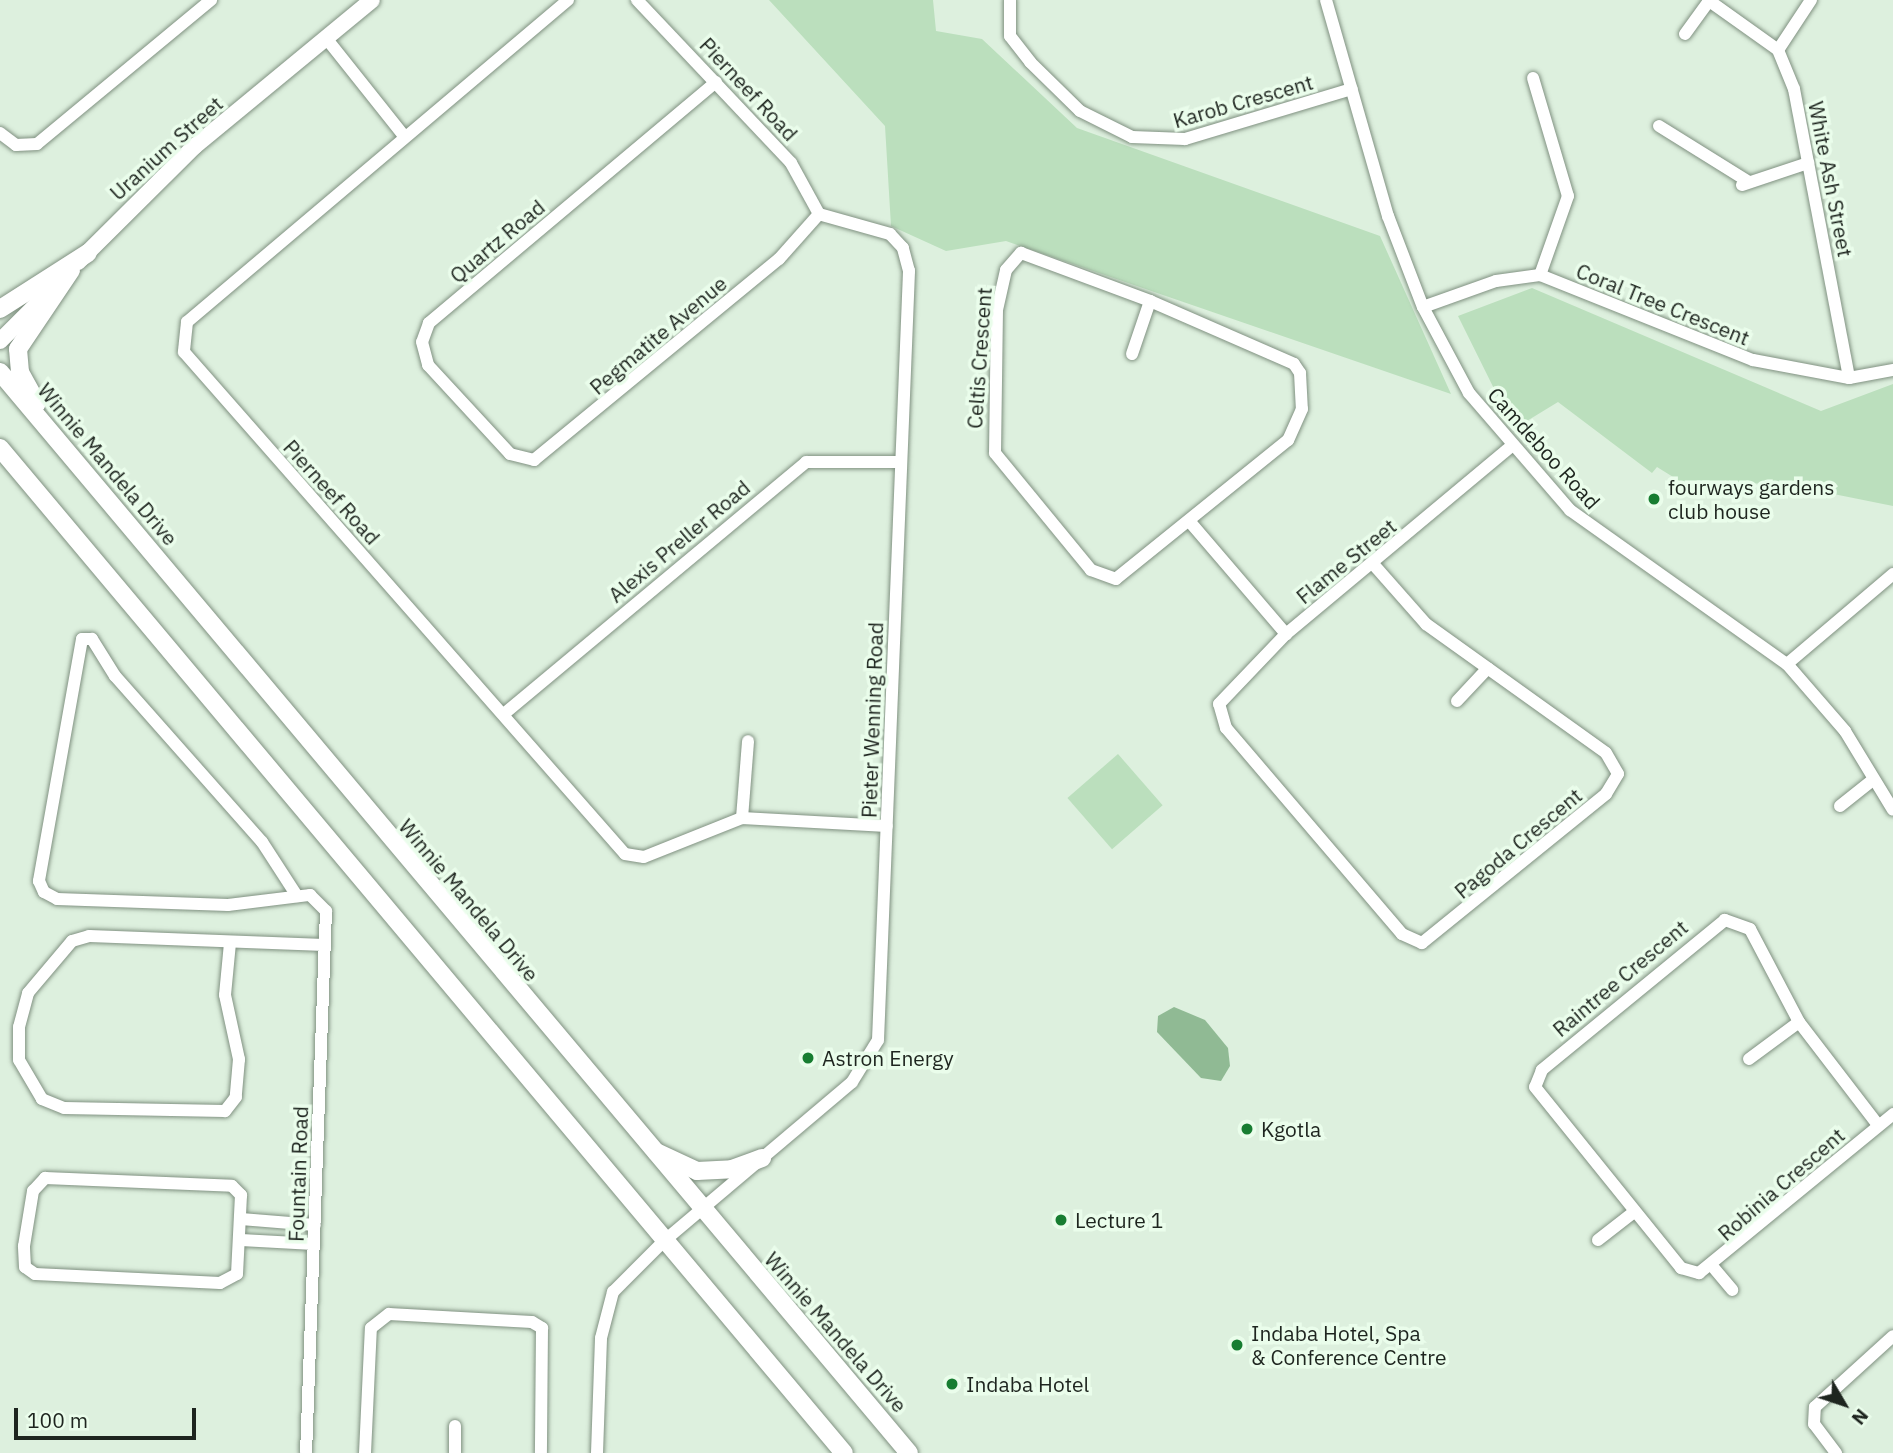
<!DOCTYPE html>
<style>
body{margin:0}
#map{position:relative;width:1893px;height:1453px;overflow:hidden;background:#ddf0de;font-family:"IBM Plex Sans",sans-serif}
div>[style]{position:absolute}
.green>*{inset:0;background:#bbdfbd;transform-origin:0 0}
.water>*{inset:0;background:#90ba94}
.roads{filter:drop-shadow(0 0 2px #809181) drop-shadow(0 0 2px #809181)}
.minor>*{height:12px;margin:-6px;padding:0 6px;transform-origin:6px;border-radius:6px;background:#fff}
.tertiary>*{height:16px;margin:-8px;padding:0 8px;transform-origin:8px;border-radius:8px;background:#fff}
.secondary>*{height:18px;margin:-9px;padding:0 9px;transform-origin:9px;border-radius:9px;background:#fff}
.dots>*{width:19px;height:19px;translate:-50% -50%;box-sizing:border-box;border:4px solid #eafdeb;border-radius:50%}
span{translate:-50% -50%;white-space:nowrap;text-align:center;line-height:1.15;-webkit-text-stroke:7px #eafdeb;paint-order:stroke}
.street-label{font-size:21px;color:#1e251f}
.poi-label{font-size:21px;color:#1e251f}
.left{translate:0 -50%;text-align:left}
.north{position:absolute;left:1809px;top:1369px;width:70px;height:70px;-webkit-text-stroke:5px #eafdeb;paint-order:stroke;rotate:129deg;font-size:19px;font-weight:700;line-height:28px;text-align:center;color:#1e251f}
.north::after{content:'';display:block;margin:auto;width:24px;height:32px;background:#1e251f;clip-path:polygon(50% 0,100% 100%,50% 72%,0 100%)}
.scale{position:absolute;left:14px;top:1408px;width:182px;height:32px;box-sizing:border-box;border:4px solid #1e251f;border-top:0;padding-left:9px;font-size:21px;line-height:24px;white-space:nowrap;color:#1e251f;-webkit-text-stroke:5px #eafdeb;paint-order:stroke}
</style>
<div id="map">
<div class="green">
<i style="clip-path:polygon(769px 0,933px 0,936px 31px,982px 39px,1077px 128px,1380px 236px,1451px 394px,1006px 241px,946px 251px,891px 226px,885px 126px)"></i>
<i style="clip-path:polygon(1532px 288px,1821px 411px,1893px 384px,1893px 506px,1779px 483px,1686px 485px,1657px 467px,1652px 473px,1558px 402px,1514px 429px,1458px 316px)"></i>
<i style="left:1118px;top:754px;width:68px;height:67px;rotate:49deg"></i>
</div>
<div class="water">
<i style="clip-path:polygon(1174px 1007px,1205px 1020px,1228px 1048px,1230px 1066px,1221px 1081px,1201px 1078px,1157px 1032px,1158px 1016px)"></i>
</div>
<div class="roads">
<div class="minor">
<i style="left:568px;top:0;width:499px;rotate:139.8deg"></i>
<i style="left:187px;top:322px;width:30px;rotate:96deg"></i>
<i style="left:184px;top:352px;width:668px;rotate:48.7deg"></i>
<i style="left:625px;top:854px;width:19px;rotate:9deg"></i>
<i style="left:644px;top:857px;width:105px;rotate:-21.7deg"></i>
<i style="left:742px;top:818px;width:145px;rotate:3.2deg"></i>
<i style="left:637px;top:0;width:224px;rotate:46.6deg"></i>
<i style="left:791px;top:163px;width:58px;rotate:61.2deg"></i>
<i style="left:1010px;top:0;width:36px;rotate:90deg"></i>
<i style="left:1010px;top:36px;width:33px;rotate:52deg"></i>
<i style="left:1030px;top:62px;width:70px;rotate:44.4deg"></i>
<i style="left:1080px;top:111px;width:58px;rotate:26.6deg"></i>
<i style="left:1132px;top:137px;width:53px;rotate:2.2deg"></i>
<i style="left:1185px;top:139px;width:174px;rotate:-16.7deg"></i>
<i style="left:1326px;top:0;width:225px;rotate:74deg"></i>
<i style="left:1388px;top:216px;width:97px;rotate:69deg"></i>
<i style="left:1423px;top:307px;width:98px;rotate:61.9deg"></i>
<i style="left:1469px;top:393px;width:155px;rotate:49.2deg"></i>
<i style="left:1570px;top:510px;width:266px;rotate:35.4deg"></i>
<i style="left:1787px;top:664px;width:89px;rotate:49.1deg"></i>
<i style="left:1845px;top:731px;width:92px;rotate:58.7deg"></i>
<i style="left:1708px;top:0;width:86px;rotate:35.5deg"></i>
<i style="left:1811px;top:0;width:60px;rotate:123.4deg"></i>
<i style="left:1778px;top:50px;width:42px;rotate:67.7deg"></i>
<i style="left:1794px;top:89px;width:294px;rotate:79.2deg"></i>
<i style="left:1685px;top:34px;width:41px;rotate:-54deg"></i>
<i style="left:326px;top:38px;width:125px;rotate:51.5deg"></i>
<i style="left:1533px;top:78px;width:123px;rotate:73.5deg"></i>
<i style="left:1568px;top:196px;width:84px;rotate:109.5deg"></i>
<i style="left:716px;top:82px;width:375px;rotate:140deg"></i>
<i style="left:429px;top:323px;width:20px;rotate:110deg"></i>
<i style="left:422px;top:342px;width:24px;rotate:75deg"></i>
<i style="left:428px;top:365px;width:121px;rotate:47.3deg"></i>
<i style="left:510px;top:454px;width:25px;rotate:14deg"></i>
<i style="left:534px;top:460px;width:317px;rotate:-39.4deg"></i>
<i style="left:779px;top:259px;width:60px;rotate:-48.4deg"></i>
<i style="left:1659px;top:126px;width:106px;rotate:31.9deg"></i>
<i style="left:0;top:133px;width:20px;rotate:37deg"></i>
<i style="left:16px;top:145px;width:21px;rotate:-3deg"></i>
<i style="left:37px;top:144px;width:226px;rotate:-39.6deg"></i>
<i style="left:1742px;top:185px;width:70px;rotate:-18.4deg"></i>
<i style="left:1021px;top:253px;width:138px;rotate:20.4deg"></i>
<i style="left:1150px;top:301px;width:157px;rotate:23.6deg"></i>
<i style="left:1294px;top:364px;width:11px;rotate:56deg"></i>
<i style="left:1300px;top:373px;width:36px;rotate:87deg"></i>
<i style="left:1302px;top:409px;width:34px;rotate:114deg"></i>
<i style="left:1288px;top:440px;width:221px;rotate:141.1deg"></i>
<i style="left:1116px;top:579px;width:27px;rotate:-160deg"></i>
<i style="left:1091px;top:570px;width:151px;rotate:-129.4deg"></i>
<i style="left:995px;top:453px;width:143px;rotate:-89.2deg"></i>
<i style="left:997px;top:310px;width:41px;rotate:-77.3deg"></i>
<i style="left:1006px;top:270px;width:23px;rotate:-49deg"></i>
<i style="left:1423px;top:307px;width:77px;rotate:-19.6deg"></i>
<i style="left:1496px;top:281px;width:44px;rotate:-7.8deg"></i>
<i style="left:1540px;top:275px;width:229px;rotate:21.8deg"></i>
<i style="left:1753px;top:360px;width:98px;rotate:10.6deg"></i>
<i style="left:1849px;top:378px;width:45px;rotate:-10.3deg"></i>
<i style="left:1132px;top:354px;width:56px;rotate:-71.2deg"></i>
<i style="left:1190px;top:522px;width:148px;rotate:49.4deg"></i>
<i style="left:1374px;top:565px;width:79px;rotate:48.6deg"></i>
<i style="left:1426px;top:624px;width:221px;rotate:35.6deg"></i>
<i style="left:1606px;top:753px;width:24px;rotate:60deg"></i>
<i style="left:1618px;top:774px;width:23px;rotate:121deg"></i>
<i style="left:1606px;top:794px;width:237px;rotate:141deg"></i>
<i style="left:1422px;top:943px;width:22px;rotate:-156deg"></i>
<i style="left:1402px;top:934px;width:271px;rotate:-130.5deg"></i>
<i style="left:1226px;top:728px;width:25px;rotate:-106deg"></i>
<i style="left:1219px;top:704px;width:97px;rotate:-46.3deg"></i>
<i style="left:1286px;top:634px;width:294px;rotate:-39.8deg"></i>
<i style="left:1787px;top:664px;width:139px;rotate:-40.3deg"></i>
<i style="left:1457px;top:701px;width:45px;rotate:-46.8deg"></i>
<i style="left:505px;top:713px;width:392px;rotate:-39.8deg"></i>
<i style="left:806px;top:462px;width:95px"></i>
<i style="left:1840px;top:806px;width:43px;rotate:-38.5deg"></i>
<i style="left:742px;top:818px;width:77px;rotate:-85.5deg"></i>
<i style="left:297px;top:896px;width:64px;rotate:-122.9deg"></i>
<i style="left:262px;top:842px;width:222px;rotate:-131.5deg"></i>
<i style="left:115px;top:676px;width:44px;rotate:-121.9deg"></i>
<i style="left:92px;top:639px;width:10px;rotate:180deg"></i>
<i style="left:82px;top:639px;width:246px;rotate:100.1deg"></i>
<i style="left:39px;top:881px;width:12px;rotate:66deg"></i>
<i style="left:44px;top:892px;width:15px;rotate:28deg"></i>
<i style="left:57px;top:899px;width:171px;rotate:2deg"></i>
<i style="left:228px;top:905px;width:83px;rotate:-7deg"></i>
<i style="left:310px;top:895px;width:23px;rotate:45deg"></i>
<i style="left:326px;top:911px;width:542px;rotate:92.11deg"></i>
<i style="left:230px;top:943px;width:52px;rotate:95.5deg"></i>
<i style="left:225px;top:995px;width:66px;rotate:77.7deg"></i>
<i style="left:239px;top:1059px;width:38px;rotate:95deg"></i>
<i style="left:236px;top:1097px;width:18px;rotate:128deg"></i>
<i style="left:225px;top:1111px;width:161px;rotate:-178.9deg"></i>
<i style="left:64px;top:1108px;width:24px;rotate:-158deg"></i>
<i style="left:42px;top:1099px;width:45px;rotate:-120.5deg"></i>
<i style="left:19px;top:1060px;width:33px;rotate:-90deg"></i>
<i style="left:19px;top:1027px;width:35px;rotate:-75deg"></i>
<i style="left:28px;top:993px;width:68px;rotate:-49.8deg"></i>
<i style="left:72px;top:941px;width:18px;rotate:-16deg"></i>
<i style="left:89px;top:936px;width:236px;rotate:2.2deg"></i>
<i style="left:1749px;top:1059px;width:62px;rotate:-36.5deg"></i>
<i style="left:1878px;top:1125px;width:130px;rotate:-127.5deg"></i>
<i style="left:1799px;top:1022px;width:105px;rotate:-117.8deg"></i>
<i style="left:1750px;top:929px;width:27px;rotate:-160deg"></i>
<i style="left:1725px;top:920px;width:237px;rotate:140.7deg"></i>
<i style="left:1542px;top:1070px;width:18px;rotate:112deg"></i>
<i style="left:1535px;top:1087px;width:233px;rotate:51.1deg"></i>
<i style="left:1681px;top:1268px;width:19px;rotate:16deg"></i>
<i style="left:1699px;top:1273px;width:251px;rotate:-39.3deg"></i>
<i style="left:45px;top:1178px;width:187px;rotate:2.4deg"></i>
<i style="left:232px;top:1186px;width:13px;rotate:45deg"></i>
<i style="left:241px;top:1195px;width:79px;rotate:92.9deg"></i>
<i style="left:237px;top:1274px;width:19px;rotate:152deg"></i>
<i style="left:220px;top:1283px;width:185px;rotate:-177.2deg"></i>
<i style="left:35px;top:1274px;width:12px;rotate:-145deg"></i>
<i style="left:25px;top:1267px;width:21px;rotate:-93deg"></i>
<i style="left:24px;top:1246px;width:56px;rotate:-80.7deg"></i>
<i style="left:33px;top:1191px;width:18px;rotate:-47deg"></i>
<i style="left:241px;top:1219px;width:74px;rotate:4.6deg"></i>
<i style="left:241px;top:1240px;width:73px;rotate:3.1deg"></i>
<i style="left:1598px;top:1240px;width:46px;rotate:-37.9deg"></i>
<i style="left:1713px;top:1267px;width:30px;rotate:50deg"></i>
<i style="left:365px;top:1453px;width:125px;rotate:-87.3deg"></i>
<i style="left:371px;top:1328px;width:23px;rotate:-38deg"></i>
<i style="left:389px;top:1314px;width:143px;rotate:3.2deg"></i>
<i style="left:532px;top:1322px;width:12px;rotate:31deg"></i>
<i style="left:542px;top:1328px;width:125px;rotate:90.5deg"></i>
<i style="left:455px;top:1453px;width:27px;rotate:-90deg"></i>
<i style="left:597px;top:1453px;width:115px;rotate:-88deg"></i>
<i style="left:601px;top:1338px;width:48px;rotate:-75.4deg"></i>
<i style="left:613px;top:1292px;width:72px;rotate:-45deg"></i>
<i style="left:664px;top:1241px;width:246px;rotate:-40.2deg"></i>
<i style="left:852px;top:1082px;width:49px;rotate:-58.2deg"></i>
<i style="left:878px;top:1040px;width:770px;rotate:-87.69deg"></i>
<i style="left:909px;top:271px;width:24px;rotate:-105deg"></i>
<i style="left:903px;top:248px;width:19px;rotate:-133deg"></i>
<i style="left:890px;top:234px;width:74px;rotate:-164.3deg"></i>
<i style="left:1836px;top:1453px;width:36px;rotate:-127deg"></i>
<i style="left:1814px;top:1424px;width:17px;rotate:-87deg"></i>
<i style="left:1815px;top:1407px;width:105px;rotate:-42.3deg"></i>
</div>
<div class="tertiary">
<i style="left:78px;top:262px;width:165px;rotate:-44.8deg"></i>
<i style="left:195px;top:146px;width:229px;rotate:-39.5deg"></i>
<i style="left:0;top:341px;width:78px;rotate:-45deg"></i>
</div>
<div class="secondary">
<i style="left:0;top:309px;width:104px;rotate:-32.5deg"></i>
<i style="left:0;top:372px;width:1412px;rotate:49.94deg"></i>
<i style="left:37px;top:403px;width:35px;rotate:-119deg"></i>
<i style="left:20px;top:372px;width:23px;rotate:-95deg"></i>
<i style="left:18px;top:349px;width:95px;rotate:-56.1deg"></i>
<i style="left:0;top:448px;width:1312px;rotate:49.98deg"></i>
<i style="left:656px;top:1152px;width:45px;rotate:24.9deg"></i>
<i style="left:697px;top:1171px;width:35px;rotate:-3deg"></i>
<i style="left:732px;top:1169px;width:32px;rotate:-20deg"></i>
</div>
</div>
<div class="dots">
<i style="left:1654px;top:499px;background:#177d31"></i>
<i style="left:808px;top:1058px;background:#177d31"></i>
<i style="left:1247px;top:1129px;background:#177d31"></i>
<i style="left:1061px;top:1220px;background:#177d31"></i>
<i style="left:1237px;top:1345px;background:#177d31"></i>
<i style="left:952px;top:1384px;background:#177d31"></i>
</div>
<div class="street-label">
<span style="left:749px;top:89px;rotate:47deg">Pierneef Road</span>
<span style="left:1243px;top:101px;rotate:-16deg">Karob Crescent</span>
<span style="left:166px;top:148px;rotate:-42deg">Uranium Street</span>
<span style="left:1831px;top:179px;rotate:79deg">White Ash Street</span>
<span style="left:497px;top:241px;rotate:-40deg">Quartz Road</span>
<span style="left:1663px;top:304px;rotate:22deg">Coral Tree Crescent</span>
<span style="left:658px;top:335px;rotate:-40deg">Pegmatite Avenue</span>
<span style="left:979px;top:358px;rotate:-86deg">Celtis Crescent</span>
<span style="left:1544px;top:448px;rotate:48deg">Camdeboo Road</span>
<span style="left:108px;top:464px;rotate:50deg">Winnie Mandela Drive</span>
<span style="left:332px;top:492px;rotate:48deg">Pierneef Road</span>
<span style="left:679px;top:541px;rotate:-40deg">Alexis Preller Road</span>
<span style="left:1346px;top:561px;rotate:-39deg">Flame Street</span>
<span style="left:872px;top:720px;rotate:-88deg">Pieter Wenning Road</span>
<span style="left:1518px;top:843px;rotate:-40deg">Pagoda Crescent</span>
<span style="left:469px;top:900px;rotate:50deg">Winnie Mandela Drive</span>
<span style="left:1620px;top:978px;rotate:-40deg">Raintree Crescent</span>
<span style="left:298px;top:1174px;rotate:-88deg">Fountain Road</span>
<span style="left:1781px;top:1184px;rotate:-41deg">Robinia Crescent</span>
<span style="left:836px;top:1332px;rotate:49deg">Winnie Mandela Drive</span>
</div>
<div class="poi-label">
<span class="left" style="left:1668px;top:499px">fourways gardens<br>club house</span>
<span class="left" style="left:822px;top:1058px">Astron Energy</span>
<span class="left" style="left:1261px;top:1129px">Kgotla</span>
<span class="left" style="left:1075px;top:1220px">Lecture 1</span>
<span class="left" style="left:1251px;top:1345px">Indaba Hotel, Spa<br>&amp; Conference Centre</span>
<span class="left" style="left:966px;top:1384px">Indaba Hotel</span>
</div>
<div class="north">N</div>
<div class="scale">100 m</div>
</div>
